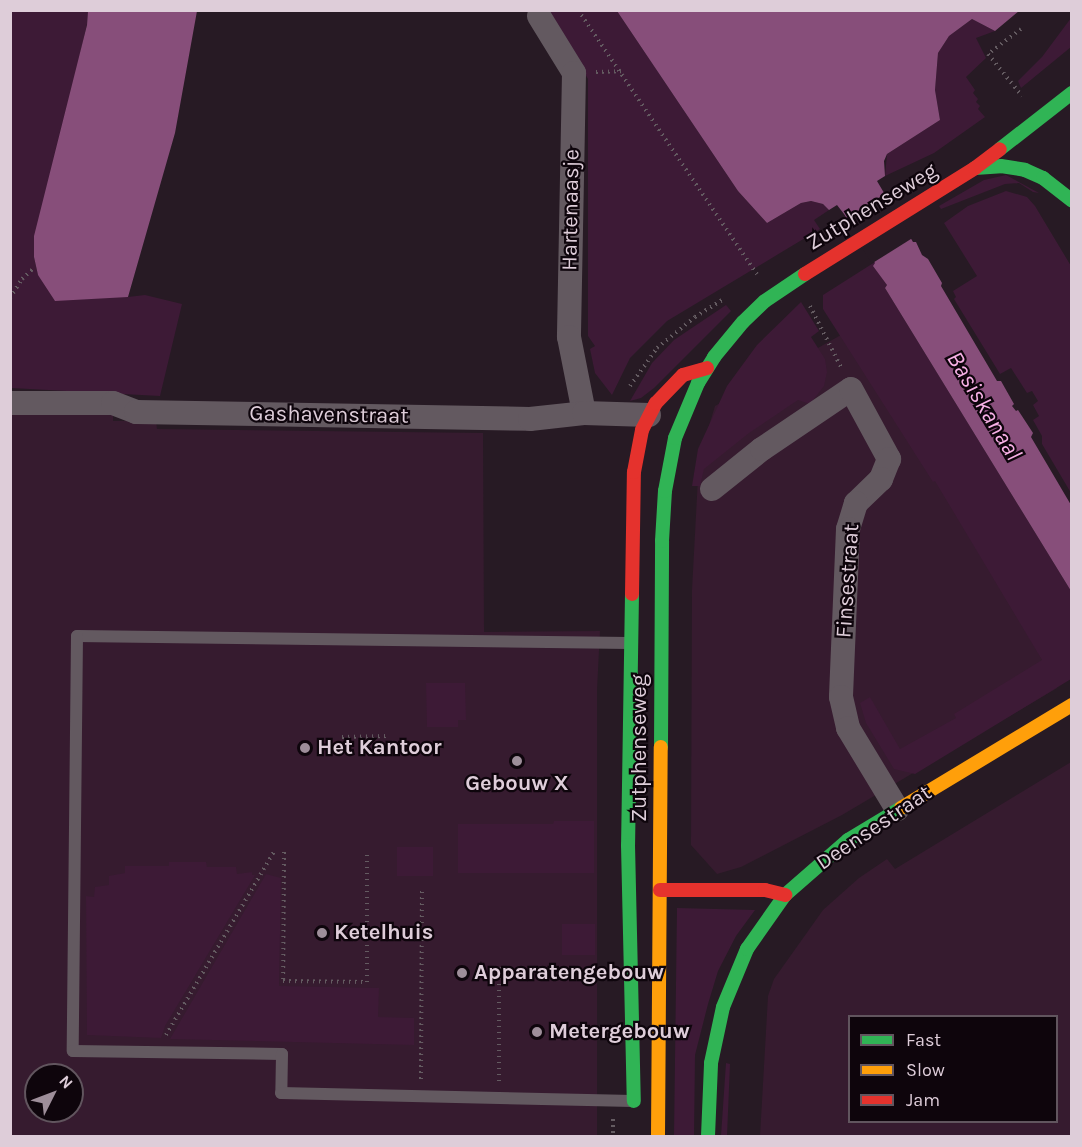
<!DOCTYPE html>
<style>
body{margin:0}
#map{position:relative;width:1082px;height:1147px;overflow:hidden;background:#271a24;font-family:Karla,sans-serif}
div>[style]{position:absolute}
.built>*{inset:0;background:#361b2f}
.green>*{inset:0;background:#3d1a36;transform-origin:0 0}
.water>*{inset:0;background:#874e7a}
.pier>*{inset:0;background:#271a24;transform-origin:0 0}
.path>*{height:4px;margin-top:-2px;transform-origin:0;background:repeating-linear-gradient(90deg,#645b61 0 1.5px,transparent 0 6px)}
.lane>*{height:12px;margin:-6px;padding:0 6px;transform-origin:6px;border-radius:6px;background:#635960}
.street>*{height:24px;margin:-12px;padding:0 12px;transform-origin:12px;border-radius:12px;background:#635960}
.fast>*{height:14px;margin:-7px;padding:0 7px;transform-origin:7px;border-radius:7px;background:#30b455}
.slow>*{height:14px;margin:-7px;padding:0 7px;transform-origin:7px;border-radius:7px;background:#ff9f0a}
.jam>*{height:14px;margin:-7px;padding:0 7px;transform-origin:7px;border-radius:7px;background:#e5322d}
.dots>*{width:16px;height:16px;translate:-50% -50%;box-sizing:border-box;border:3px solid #0e050c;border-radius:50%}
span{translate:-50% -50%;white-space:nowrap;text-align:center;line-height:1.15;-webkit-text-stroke:4.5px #0e050c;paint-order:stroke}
.street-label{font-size:22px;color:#decdd9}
.poi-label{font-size:22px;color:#decdd9;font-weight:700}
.left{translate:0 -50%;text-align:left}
.water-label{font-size:24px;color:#f7b0e5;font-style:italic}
.frame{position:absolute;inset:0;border:12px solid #decdd9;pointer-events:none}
.legend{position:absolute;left:848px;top:1015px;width:210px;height:108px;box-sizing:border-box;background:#0e050c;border:2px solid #61555e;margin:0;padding:8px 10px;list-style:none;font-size:18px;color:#decdd9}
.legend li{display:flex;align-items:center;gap:12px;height:30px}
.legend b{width:30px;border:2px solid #61555e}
.north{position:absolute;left:24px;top:1063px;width:60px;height:60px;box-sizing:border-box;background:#0e050c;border:2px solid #61555e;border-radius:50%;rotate:48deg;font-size:16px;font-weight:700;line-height:24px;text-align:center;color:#decdd9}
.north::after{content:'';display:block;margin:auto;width:21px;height:27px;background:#9e8e9a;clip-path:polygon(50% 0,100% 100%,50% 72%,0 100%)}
</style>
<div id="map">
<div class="built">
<i style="clip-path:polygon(864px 322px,1057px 688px,842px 815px,741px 867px,717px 874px,691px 845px,692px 590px,699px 459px,715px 406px)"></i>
<i style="clip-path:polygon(evenodd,11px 410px,113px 411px,113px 421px,156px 421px,157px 429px,483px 433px,484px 632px,600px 631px,597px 690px,597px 1136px,11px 1136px,11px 410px,36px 1075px,72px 1075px,72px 1111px,36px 1111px,36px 1075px)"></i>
<i style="clip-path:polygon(evenodd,1071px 762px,1071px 1136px,760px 1136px,768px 996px,774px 979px,823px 910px,859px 878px,887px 859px,895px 869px,1071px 762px,850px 1016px,1056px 1016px,1056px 1122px,850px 1122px,850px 1016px)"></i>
</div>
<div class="green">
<i style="clip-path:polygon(10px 11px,88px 11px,87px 24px,34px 257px,38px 275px,128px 297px,145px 295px,182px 304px,160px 396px,11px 388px)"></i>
<i style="clip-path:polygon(549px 11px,617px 11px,738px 191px,767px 223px,801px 203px,811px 201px,823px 204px,829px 210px,814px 220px,820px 229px,667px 321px,630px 358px,612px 395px,595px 373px,590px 349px,595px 346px,588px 336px,588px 79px)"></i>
<i style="clip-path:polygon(1071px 18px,1071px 47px,1021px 88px,1018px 81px,1042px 57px)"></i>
<i style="clip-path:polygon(972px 19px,995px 31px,976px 38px,986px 58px,966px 77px,975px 90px,973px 93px,978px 99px,976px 102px,980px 106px,978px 109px,985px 117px,934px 153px,885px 176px,887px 154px,940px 120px,935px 90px,938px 53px,949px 36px)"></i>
<i style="clip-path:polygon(1006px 175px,1039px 193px,1033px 192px,1019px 183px,1005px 184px,941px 209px,939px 206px,984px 180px)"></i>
<i style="clip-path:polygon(1006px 191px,1027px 197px,1035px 206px,1071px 266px,1071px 493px,1042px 444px,1042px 436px,1033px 420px,1039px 416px,1033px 405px,1038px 401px,1032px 391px,1027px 393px,1011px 368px,1000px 374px,954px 299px,956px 297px,953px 291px,977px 276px,944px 223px,968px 206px)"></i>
<i style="clip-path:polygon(875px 262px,887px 285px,885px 288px,1071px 591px,1071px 679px,915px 774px,894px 769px,866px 723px,860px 703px,870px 697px,900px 749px,956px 718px,954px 714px,1042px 660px,935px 481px,933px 482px,823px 309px,823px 295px)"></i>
<i style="clip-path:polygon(801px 302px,819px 331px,811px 337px,825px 359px,827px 372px,824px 386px,810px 404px,798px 400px,749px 433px,704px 469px,700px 486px,692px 486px,698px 449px,727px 386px,757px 345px)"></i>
<i style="clip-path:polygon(726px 305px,731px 311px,654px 388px,641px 398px,630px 401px,652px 363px,674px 340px)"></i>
<i style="clip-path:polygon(426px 683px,465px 683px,466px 720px,458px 720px,458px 727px,427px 727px)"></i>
<i style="clip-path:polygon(554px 821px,594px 821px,594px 873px,458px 873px,458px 824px,553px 824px)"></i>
<i style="left:397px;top:847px;width:36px;height:29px"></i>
<i style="clip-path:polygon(169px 862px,206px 862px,207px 867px,236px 867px,237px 874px,252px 872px,252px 875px,255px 875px,165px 1026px,161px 1038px,87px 1035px,86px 896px,94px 897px,95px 887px,109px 885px,109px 876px,125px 873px,125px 866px,169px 866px)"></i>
<i style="clip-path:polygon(266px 874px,281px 878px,279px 986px,379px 988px,378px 1017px,414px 1018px,414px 1045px,170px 1039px)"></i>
<i style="clip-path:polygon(677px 908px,755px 910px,736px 936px,718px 971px,708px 1004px,695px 1055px,694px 1136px,674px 1136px)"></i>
<i style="left:562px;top:924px;width:33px;height:31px"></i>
<i style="clip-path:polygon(726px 1063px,730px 1064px,727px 1136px,721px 1136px)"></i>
</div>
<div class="water">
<i style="clip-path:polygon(88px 11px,197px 11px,175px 133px,128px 297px,55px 301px,38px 275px,34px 257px,34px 236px,87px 25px)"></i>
<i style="clip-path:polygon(617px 11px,1019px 11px,995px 31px,972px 19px,949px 36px,938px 53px,935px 90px,940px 120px,887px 154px,884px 161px,885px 176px,877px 181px,913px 242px,916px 242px,922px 255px,928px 259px,942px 283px,941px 286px,997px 381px,1001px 381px,1014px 404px,1012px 406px,1016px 411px,1018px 410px,1033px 433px,1031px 437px,1071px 505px,1071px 591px,885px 288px,887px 285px,873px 266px,875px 263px,844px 214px,837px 205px,829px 210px,823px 204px,811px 201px,801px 203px,767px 223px,738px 191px)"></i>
</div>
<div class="pier">
<i style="left:885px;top:194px;width:52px;height:48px;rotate:58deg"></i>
</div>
<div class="path">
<i style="left:578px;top:10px;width:319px;rotate:55.9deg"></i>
<i style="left:1021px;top:29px;width:41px;rotate:142.9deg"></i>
<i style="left:988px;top:54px;width:54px;rotate:51deg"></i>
<i style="left:596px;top:72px;width:25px;rotate:-2deg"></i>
<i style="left:10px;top:298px;width:22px;rotate:-58deg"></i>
<i style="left:22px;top:279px;width:16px;rotate:-43deg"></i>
<i style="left:810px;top:306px;width:71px;rotate:63.1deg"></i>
<i style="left:630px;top:386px;width:47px;rotate:-54.6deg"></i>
<i style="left:657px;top:348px;width:49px;rotate:-39.2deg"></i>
<i style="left:695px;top:317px;width:32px;rotate:-32deg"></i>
<i style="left:342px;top:737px;width:46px;rotate:-1.2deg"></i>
<i style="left:284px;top:852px;width:129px;rotate:90.4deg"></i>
<i style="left:283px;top:981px;width:84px;rotate:0.7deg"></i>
<i style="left:367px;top:982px;width:128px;rotate:-90deg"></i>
<i style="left:166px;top:1035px;width:212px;rotate:-59.5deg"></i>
<i style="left:421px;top:1079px;width:191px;rotate:-89.7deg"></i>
<i style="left:499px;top:1081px;width:112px;rotate:-90deg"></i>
<i style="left:499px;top:969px;width:18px;rotate:6deg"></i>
<i style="left:613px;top:1119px;width:17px;rotate:90deg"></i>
</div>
<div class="lane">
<i style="left:629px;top:643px;width:552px;rotate:-179.27deg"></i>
<i style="left:77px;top:636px;width:415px;rotate:90.6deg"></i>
<i style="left:73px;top:1051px;width:209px;rotate:0.8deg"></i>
<i style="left:282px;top:1054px;width:39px;rotate:91deg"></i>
<i style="left:281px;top:1093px;width:352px;rotate:1.3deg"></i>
</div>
<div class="street">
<i style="left:539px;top:16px;width:67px;rotate:58.4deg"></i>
<i style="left:574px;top:73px;width:264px;rotate:91.1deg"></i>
<i style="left:569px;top:337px;width:77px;rotate:78.8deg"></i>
<i style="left:10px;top:403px;width:103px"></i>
<i style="left:113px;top:403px;width:25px;rotate:21deg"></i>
<i style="left:136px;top:412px;width:394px;rotate:1deg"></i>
<i style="left:530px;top:419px;width:54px;rotate:-6.3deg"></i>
<i style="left:584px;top:413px;width:65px;rotate:1.8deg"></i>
<i style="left:712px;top:489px;width:64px;rotate:-38.7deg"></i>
<i style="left:762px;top:449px;width:107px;rotate:-34deg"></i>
<i style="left:851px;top:389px;width:80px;rotate:61.5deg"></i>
<i style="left:889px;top:459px;width:22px;rotate:112deg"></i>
<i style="left:881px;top:479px;width:35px;rotate:136deg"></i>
<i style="left:856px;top:503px;width:27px;rotate:107deg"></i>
<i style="left:848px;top:529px;width:168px;rotate:92.4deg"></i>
<i style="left:841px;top:697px;width:32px;rotate:77deg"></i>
<i style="left:848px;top:728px;width:95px;rotate:58.8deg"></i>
</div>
<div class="fast">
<i style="left:1000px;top:149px;width:91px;rotate:-37.9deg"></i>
<i style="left:975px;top:168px;width:26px;rotate:-4deg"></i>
<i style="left:1001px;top:166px;width:24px;rotate:9deg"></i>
<i style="left:1025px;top:170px;width:20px;rotate:24deg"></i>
<i style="left:1043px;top:178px;width:37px;rotate:38deg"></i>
<i style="left:632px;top:594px;width:251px;rotate:90.9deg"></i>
<i style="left:628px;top:845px;width:256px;rotate:88.7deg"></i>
<i style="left:661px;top:747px;width:206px;rotate:-89.7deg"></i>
<i style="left:662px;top:541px;width:50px;rotate:-86.6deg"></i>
<i style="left:665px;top:491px;width:54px;rotate:-79.3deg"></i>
<i style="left:675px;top:438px;width:60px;rotate:-67.3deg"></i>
<i style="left:698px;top:383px;width:31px;rotate:-58deg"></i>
<i style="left:714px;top:357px;width:45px;rotate:-50.4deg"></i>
<i style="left:743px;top:322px;width:30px;rotate:-44deg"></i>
<i style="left:765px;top:301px;width:48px;rotate:-34deg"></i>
<i style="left:708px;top:1136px;width:73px;rotate:-87.6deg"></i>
<i style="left:711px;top:1063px;width:57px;rotate:-77.9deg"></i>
<i style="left:723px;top:1007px;width:63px;rotate:-67.5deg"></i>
<i style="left:747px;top:949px;width:66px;rotate:-54.9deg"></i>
<i style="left:785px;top:895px;width:84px;rotate:-41.1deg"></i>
<i style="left:848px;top:840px;width:62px;rotate:-31.1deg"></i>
</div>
<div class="slow">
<i style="left:901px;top:808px;width:200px;rotate:-31.1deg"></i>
<i style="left:658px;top:1136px;width:389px;rotate:-89.6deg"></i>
</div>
<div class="jam">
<i style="left:805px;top:274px;width:200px;rotate:-31.9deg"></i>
<i style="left:975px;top:168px;width:31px;rotate:-37deg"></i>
<i style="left:632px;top:594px;width:122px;rotate:-89.1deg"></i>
<i style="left:634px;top:472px;width:43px;rotate:-79.2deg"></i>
<i style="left:642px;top:430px;width:30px;rotate:-63deg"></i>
<i style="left:656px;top:403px;width:39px;rotate:-46deg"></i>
<i style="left:683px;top:375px;width:25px;rotate:-16deg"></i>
<i style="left:660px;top:890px;width:105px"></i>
<i style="left:765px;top:890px;width:21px;rotate:14deg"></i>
</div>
<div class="dots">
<i style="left:305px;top:748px;background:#9e8e9a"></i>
<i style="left:517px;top:761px;background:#9e8e9a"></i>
<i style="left:322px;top:933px;background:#9e8e9a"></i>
<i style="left:462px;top:973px;background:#9e8e9a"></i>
<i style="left:537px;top:1032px;background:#9e8e9a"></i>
</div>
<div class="street-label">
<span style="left:872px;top:207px;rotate:-31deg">Zutphenseweg</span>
<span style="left:571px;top:210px;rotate:-89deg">Hartenaasje</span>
<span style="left:329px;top:415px;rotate:1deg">Gashavenstraat</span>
<span style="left:848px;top:581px;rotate:-86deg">Finsestraat</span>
<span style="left:640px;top:748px;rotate:-90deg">Zutphenseweg</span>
<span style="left:874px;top:828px;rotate:-34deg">Deensestraat</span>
</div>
<div class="poi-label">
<span class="left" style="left:317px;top:748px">Het Kantoor</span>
<span style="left:517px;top:784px">Gebouw X</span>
<span class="left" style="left:334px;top:933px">Ketelhuis</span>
<span class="left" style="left:474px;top:973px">Apparatengebouw</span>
<span class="left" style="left:549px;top:1032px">Metergebouw</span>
</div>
<div class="water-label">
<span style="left:984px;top:406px;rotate:59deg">Basiskanaal</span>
</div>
<div class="frame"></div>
<ul class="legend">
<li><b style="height:8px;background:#30b455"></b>Fast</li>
<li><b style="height:8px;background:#ff9f0a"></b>Slow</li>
<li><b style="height:8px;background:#e5322d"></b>Jam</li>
</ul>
<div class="north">N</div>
</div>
